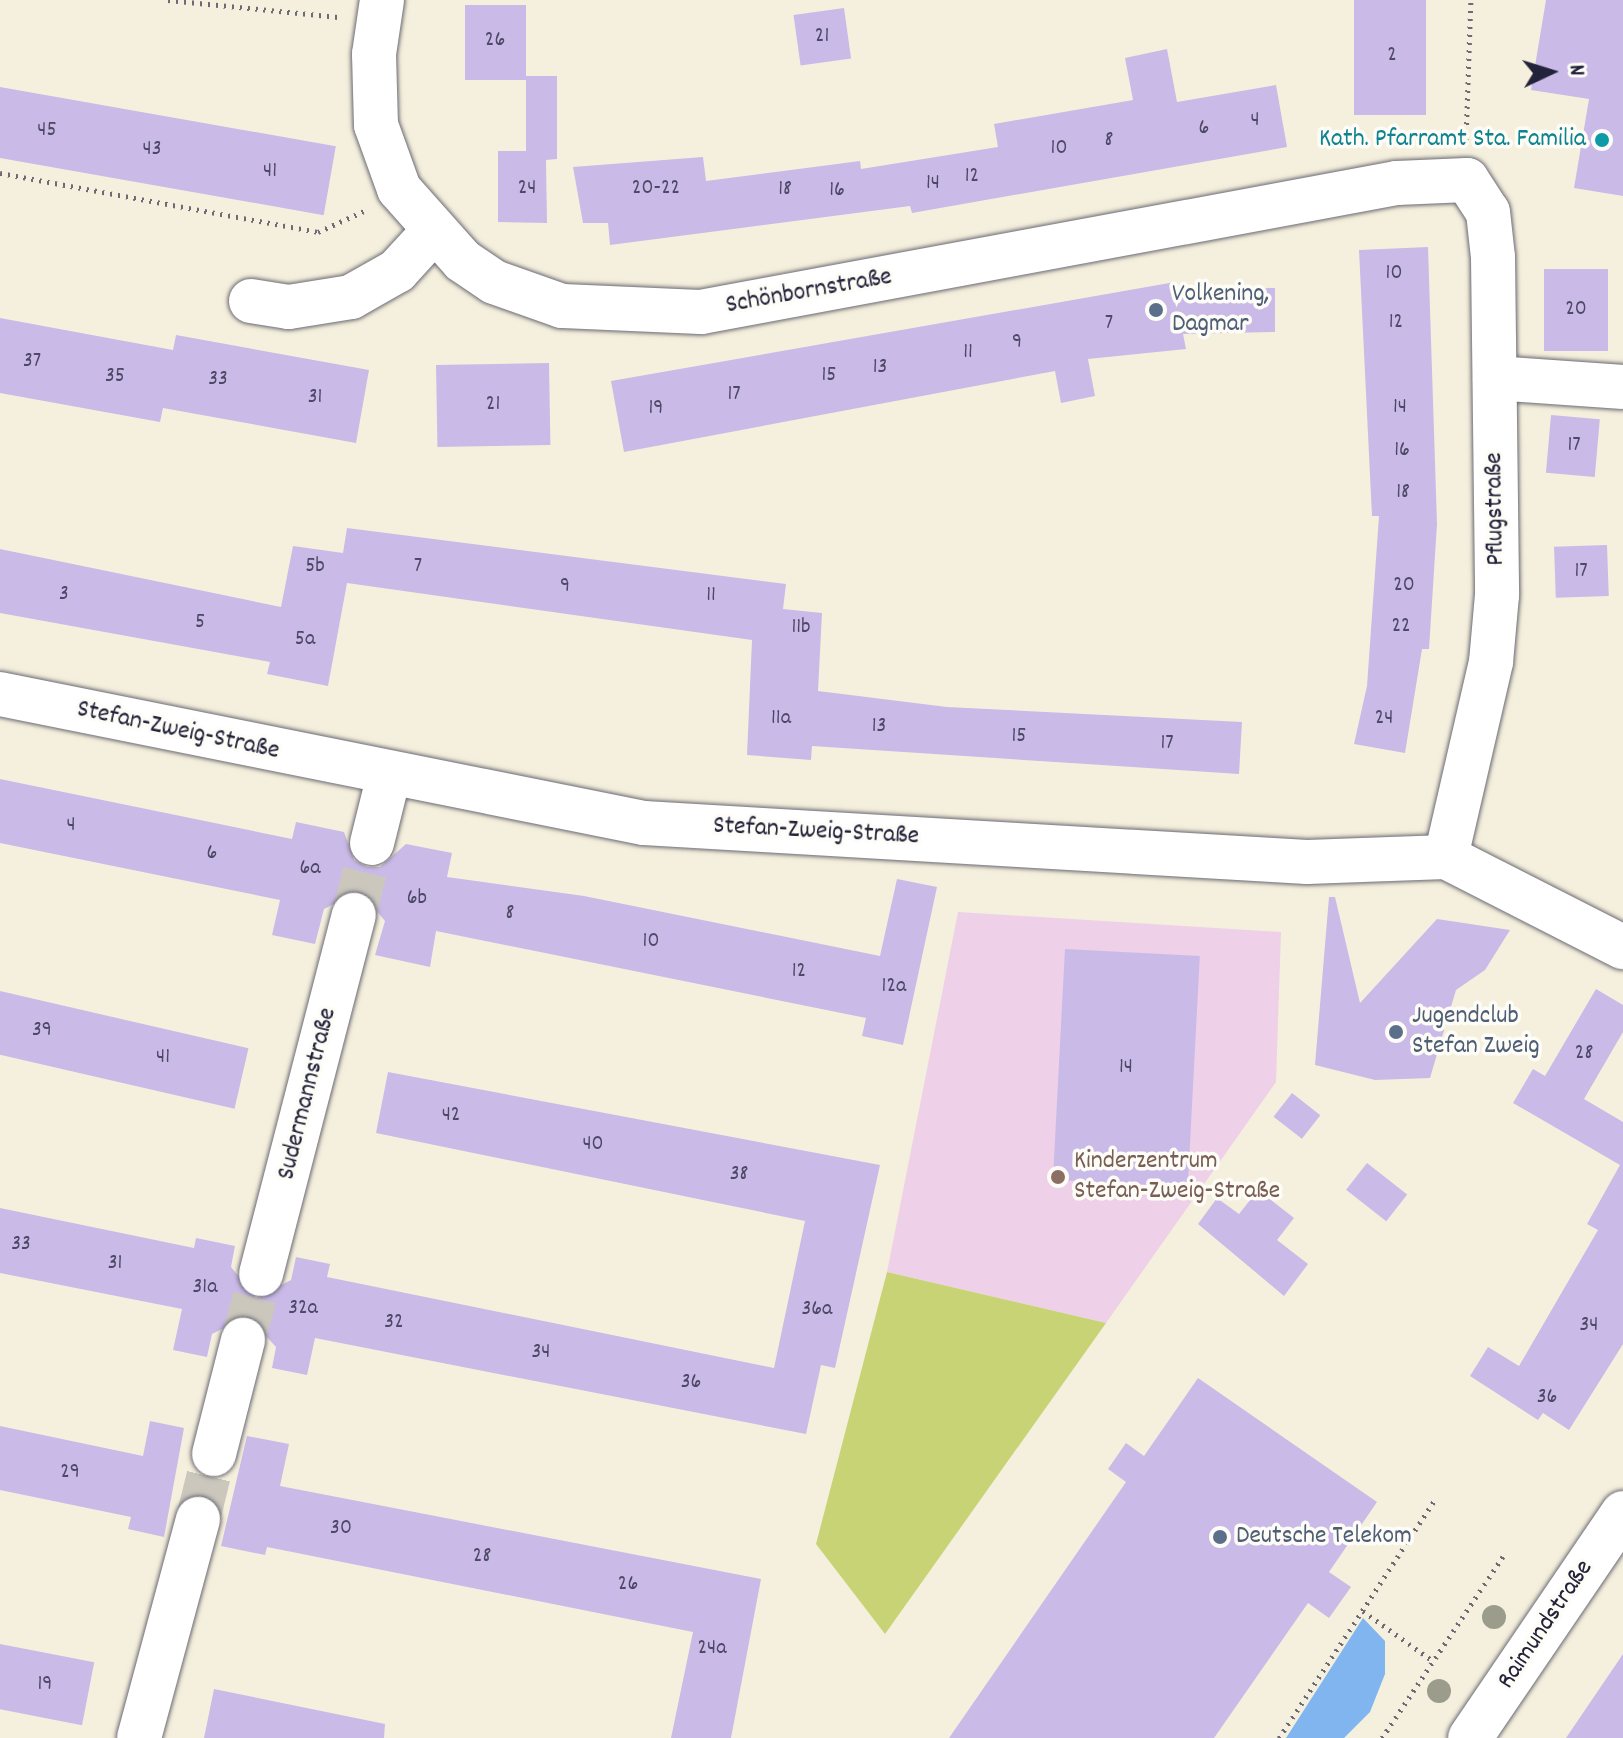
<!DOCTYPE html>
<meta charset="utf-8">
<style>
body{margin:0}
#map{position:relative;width:1623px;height:1738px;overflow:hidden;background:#f5f0dd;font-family:Dekko,sans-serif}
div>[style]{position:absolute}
.built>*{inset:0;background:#eed0e8}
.green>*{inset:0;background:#c7d375}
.water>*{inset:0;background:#81b5ef}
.building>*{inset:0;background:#cabae8;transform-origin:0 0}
.minor-tunnel>*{height:44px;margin-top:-22px;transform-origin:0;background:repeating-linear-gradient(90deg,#cbc7bd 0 44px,transparent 0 66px)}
.path>*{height:5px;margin-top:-2.5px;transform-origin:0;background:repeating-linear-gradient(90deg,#6c6a74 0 2px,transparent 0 8px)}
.roads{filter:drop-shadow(0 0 2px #6c6a74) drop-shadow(0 0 2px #6c6a74)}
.minor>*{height:44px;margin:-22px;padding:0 22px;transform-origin:22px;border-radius:22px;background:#fff}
.trees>*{width:24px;height:24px;margin:-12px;border-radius:50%;background:#9c9c8d}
.dots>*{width:22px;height:22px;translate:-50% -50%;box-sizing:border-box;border:4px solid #fdfcf7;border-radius:50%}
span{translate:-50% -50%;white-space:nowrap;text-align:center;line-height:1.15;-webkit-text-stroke:7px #fdfcf7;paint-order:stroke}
.number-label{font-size:22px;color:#4c4866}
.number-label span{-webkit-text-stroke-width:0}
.culture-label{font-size:26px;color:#0d838f}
.right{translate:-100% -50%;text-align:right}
.street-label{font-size:26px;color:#22223b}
.service-label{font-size:26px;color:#4e5e75}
.left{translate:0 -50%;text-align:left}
.education-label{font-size:26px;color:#785e54}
.north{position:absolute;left:1511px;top:32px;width:80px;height:80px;-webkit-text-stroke:6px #fdfcf7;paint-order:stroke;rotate:86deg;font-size:22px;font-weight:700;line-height:32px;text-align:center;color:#22223b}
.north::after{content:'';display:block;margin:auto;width:28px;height:36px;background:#22223b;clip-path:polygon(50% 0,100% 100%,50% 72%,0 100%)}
</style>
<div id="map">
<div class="built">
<i style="clip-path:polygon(958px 912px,1281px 932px,1276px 1082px,1106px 1323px,887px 1272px)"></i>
</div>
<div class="green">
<i style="clip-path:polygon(887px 1272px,1106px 1323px,885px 1634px,816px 1544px)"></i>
</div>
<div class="water">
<i style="clip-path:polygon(1363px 1618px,1385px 1641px,1385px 1674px,1370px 1712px,1344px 1738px,1286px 1738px)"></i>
</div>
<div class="building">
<i style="left:1354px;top:0;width:72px;height:115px"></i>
<i style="clip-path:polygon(1546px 0,1623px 0,1623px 196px,1574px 188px,1589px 99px,1531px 90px)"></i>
<i style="clip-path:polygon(465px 5px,526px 5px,526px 76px,557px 76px,557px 159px,546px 160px,547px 223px,498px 222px,498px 151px,526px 151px,526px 80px,465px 80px)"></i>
<i style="left:844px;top:8px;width:51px;height:51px;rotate:82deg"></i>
<i style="clip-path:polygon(1167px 49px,1177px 102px,1276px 85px,1287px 147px,912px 213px,910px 206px,610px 245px,608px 223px,583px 223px,573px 167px,703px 157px,706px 181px,860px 161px,861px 169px,998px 147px,994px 124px,1133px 100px,1125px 58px)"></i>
<i style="left:0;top:87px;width:341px;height:70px;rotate:10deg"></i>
<i style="clip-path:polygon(1428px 247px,1437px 524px,1429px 649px,1422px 649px,1405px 753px,1354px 744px,1367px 686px,1379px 516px,1372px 516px,1359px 250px)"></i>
<i style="left:1544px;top:269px;width:64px;height:82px"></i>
<i style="clip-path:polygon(1175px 282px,1176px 290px,1275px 288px,1275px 332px,1183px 334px,1186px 349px,1088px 359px,1095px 396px,1061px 403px,1055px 371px,624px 452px,611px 381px)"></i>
<i style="clip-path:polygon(0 318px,173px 350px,176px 335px,369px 370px,356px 443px,163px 408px,160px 422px,0 393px)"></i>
<i style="left:549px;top:363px;width:82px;height:113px;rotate:89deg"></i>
<i style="left:1551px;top:415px;width:49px;height:58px;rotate:5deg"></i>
<i style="clip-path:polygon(347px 528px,786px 584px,783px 609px,822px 613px,818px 691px,947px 707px,1242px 722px,1239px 774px,812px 746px,811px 760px,747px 755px,752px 640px,347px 583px,328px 686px,267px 674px,270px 662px,0 613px,0 549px,281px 607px,293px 546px,343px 553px)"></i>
<i style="left:1607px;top:545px;width:51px;height:53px;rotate:88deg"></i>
<i style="clip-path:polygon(0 779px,292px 839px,296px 822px,344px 832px,354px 860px,367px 867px,380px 867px,406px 844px,452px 853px,447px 877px,584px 896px,880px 956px,897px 879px,937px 887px,903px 1045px,862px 1036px,866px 1018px,436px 931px,430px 967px,375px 955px,385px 921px,360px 891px,324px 909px,315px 944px,272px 935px,280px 900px,0 843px)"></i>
<i style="clip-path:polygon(1329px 897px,1335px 897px,1360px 1003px,1437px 919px,1510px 930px,1485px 970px,1456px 990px,1430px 1078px,1375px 1080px,1315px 1065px)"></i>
<i style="left:1065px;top:949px;width:135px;height:231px;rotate:3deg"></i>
<i style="clip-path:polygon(1596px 989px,1623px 1005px,1623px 1032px,1584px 1099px,1623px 1122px,1623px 1344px,1569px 1430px,1543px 1413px,1538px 1420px,1470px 1376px,1488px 1347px,1519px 1366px,1598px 1230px,1587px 1224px,1620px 1165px,1513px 1103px,1533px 1069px,1545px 1076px)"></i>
<i style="left:0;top:991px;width:255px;height:62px;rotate:13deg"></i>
<i style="clip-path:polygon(388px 1072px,880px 1165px,835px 1368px,821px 1365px,806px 1434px,315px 1338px,307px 1375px,272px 1368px,276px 1347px,248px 1316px,212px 1334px,207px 1357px,173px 1350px,182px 1309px,0 1273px,0 1208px,194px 1248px,196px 1238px,235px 1246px,231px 1267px,256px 1298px,291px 1280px,296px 1257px,330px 1264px,327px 1277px,774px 1368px,805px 1221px,376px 1133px)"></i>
<i style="left:1292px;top:1093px;width:36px;height:30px;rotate:38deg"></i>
<i style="left:1367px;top:1163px;width:51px;height:34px;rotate:38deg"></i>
<i style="clip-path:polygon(1258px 1190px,1294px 1218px,1277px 1240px,1308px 1264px,1284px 1296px,1198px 1224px,1217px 1198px,1239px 1214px)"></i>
<i style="clip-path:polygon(1198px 1378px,1377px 1502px,1329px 1572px,1351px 1587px,1329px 1618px,1308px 1603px,1214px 1738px,949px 1738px,1126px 1482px,1108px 1469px,1126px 1443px,1144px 1456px)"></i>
<i style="clip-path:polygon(150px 1421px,184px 1428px,164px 1537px,128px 1529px,131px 1517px,0 1490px,0 1426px,143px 1456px)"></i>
<i style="clip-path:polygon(247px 1436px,289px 1444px,280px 1486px,761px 1579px,731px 1738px,671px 1738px,693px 1632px,267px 1547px,265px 1555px,221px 1546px)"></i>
<i style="left:0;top:1644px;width:96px;height:64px;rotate:11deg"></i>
<i style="clip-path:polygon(1623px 1654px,1623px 1738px,1566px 1738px)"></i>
<i style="clip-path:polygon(214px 1689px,385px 1724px,384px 1738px,204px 1738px)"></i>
</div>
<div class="minor-tunnel">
<i style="left:354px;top:915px;width:74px;rotate:-76deg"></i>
<i style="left:243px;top:1340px;width:68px;rotate:-74.7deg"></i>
<i style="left:198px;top:1519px;width:67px;rotate:-76.2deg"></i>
</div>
<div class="path">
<i style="left:168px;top:0;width:171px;rotate:5.7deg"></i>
<i style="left:1466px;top:140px;width:140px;rotate:-88deg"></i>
<i style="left:0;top:173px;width:323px;rotate:10.5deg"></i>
<i style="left:318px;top:232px;width:51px;rotate:-24.5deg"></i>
<i style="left:1363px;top:1611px;width:86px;rotate:35.5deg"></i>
<i style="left:1279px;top:1738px;width:283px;rotate:-56.8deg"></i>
<i style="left:1382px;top:1738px;width:220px;rotate:-56.3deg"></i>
</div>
<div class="roads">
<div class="minor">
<i style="left:382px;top:0;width:55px;rotate:98.4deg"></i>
<i style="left:374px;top:54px;width:71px;rotate:88.4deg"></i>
<i style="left:376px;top:125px;width:68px;rotate:70.2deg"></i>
<i style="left:399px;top:189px;width:96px;rotate:48.4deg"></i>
<i style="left:463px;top:261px;width:37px;rotate:34deg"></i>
<i style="left:494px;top:282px;width:72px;rotate:19.4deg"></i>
<i style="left:562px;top:306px;width:139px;rotate:2.5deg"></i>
<i style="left:701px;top:312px;width:708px;rotate:-10.5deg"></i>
<i style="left:1397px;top:183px;width:70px;rotate:-2.5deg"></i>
<i style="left:1467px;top:180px;width:38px;rotate:57deg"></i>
<i style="left:1488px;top:212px;width:45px;rotate:83.7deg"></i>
<i style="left:1493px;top:257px;width:338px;rotate:89.3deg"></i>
<i style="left:1497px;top:595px;width:67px;rotate:95.1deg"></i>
<i style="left:1491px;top:662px;width:200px;rotate:103deg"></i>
<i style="left:251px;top:301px;width:38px;rotate:9deg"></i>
<i style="left:289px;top:307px;width:63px;rotate:-9.2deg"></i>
<i style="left:351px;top:297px;width:53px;rotate:-29.5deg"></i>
<i style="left:397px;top:271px;width:52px;rotate:-47.4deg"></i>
<i style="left:1495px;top:378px;width:128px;rotate:4deg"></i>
<i style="left:0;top:694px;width:657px;rotate:11.33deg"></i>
<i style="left:644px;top:823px;width:664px;rotate:3.37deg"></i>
<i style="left:1307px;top:862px;width:139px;rotate:-2.1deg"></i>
<i style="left:1446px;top:857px;width:199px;rotate:27deg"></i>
<i style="left:372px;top:843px;width:70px;rotate:-76deg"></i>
<i style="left:261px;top:1274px;width:371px;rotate:-75.5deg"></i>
<i style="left:214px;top:1454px;width:118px;rotate:-75.7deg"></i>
<i style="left:139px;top:1738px;width:227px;rotate:-74.9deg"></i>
<i style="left:1470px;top:1738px;width:272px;rotate:-55.8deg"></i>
</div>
</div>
<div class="trees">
<i style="left:1494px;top:1617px"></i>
<i style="left:1439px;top:1691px"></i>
</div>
<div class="dots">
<i style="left:1602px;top:140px;background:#0f9aa8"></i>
<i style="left:1156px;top:310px;background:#5c6f8a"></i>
<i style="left:1396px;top:1032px;background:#5c6f8a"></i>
<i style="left:1058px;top:1177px;background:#8d6e63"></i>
<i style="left:1220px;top:1537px;background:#5c6f8a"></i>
</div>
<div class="number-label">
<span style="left:822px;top:37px">21</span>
<span style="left:495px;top:41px">26</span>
<span style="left:1392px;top:56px">2</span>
<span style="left:1255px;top:121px">4</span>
<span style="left:1204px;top:129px">6</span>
<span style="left:47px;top:131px">45</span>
<span style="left:1109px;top:141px">8</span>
<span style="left:1059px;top:149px">10</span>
<span style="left:152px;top:150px">43</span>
<span style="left:270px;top:172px">41</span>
<span style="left:972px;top:177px">12</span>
<span style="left:933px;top:184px">14</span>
<span style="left:527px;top:189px">24</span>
<span style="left:656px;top:189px">20-22</span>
<span style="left:785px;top:190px">18</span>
<span style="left:837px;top:191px">16</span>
<span style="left:1394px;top:274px">10</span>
<span style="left:1576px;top:310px">20</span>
<span style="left:1396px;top:323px">12</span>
<span style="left:1109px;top:324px">7</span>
<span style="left:1017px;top:343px">9</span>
<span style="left:968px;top:353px">11</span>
<span style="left:32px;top:362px">37</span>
<span style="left:880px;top:368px">13</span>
<span style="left:829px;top:376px">15</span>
<span style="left:115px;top:377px">35</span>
<span style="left:218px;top:380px">33</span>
<span style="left:734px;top:395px">17</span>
<span style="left:315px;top:398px">31</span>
<span style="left:493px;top:405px">21</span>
<span style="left:1400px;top:408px">14</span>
<span style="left:656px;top:409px">19</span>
<span style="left:1574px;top:446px">17</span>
<span style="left:1402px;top:451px">16</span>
<span style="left:1403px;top:493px">18</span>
<span style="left:315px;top:567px">5b</span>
<span style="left:418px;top:567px">7</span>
<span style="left:1581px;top:572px">17</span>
<span style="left:1404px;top:586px">20</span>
<span style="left:565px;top:587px">9</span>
<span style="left:64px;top:595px">3</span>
<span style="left:711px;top:596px">11</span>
<span style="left:200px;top:623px">5</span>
<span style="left:1401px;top:627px">22</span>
<span style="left:801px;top:628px">11b</span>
<span style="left:305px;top:640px">5a</span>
<span style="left:781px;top:719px">11a</span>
<span style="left:1384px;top:719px">24</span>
<span style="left:879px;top:727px">13</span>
<span style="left:1019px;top:737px">15</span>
<span style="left:1167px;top:744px">17</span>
<span style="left:71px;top:826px">4</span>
<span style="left:212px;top:854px">6</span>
<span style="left:310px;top:869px">6a</span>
<span style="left:417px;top:899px">6b</span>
<span style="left:510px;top:914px">8</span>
<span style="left:651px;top:942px">10</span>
<span style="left:799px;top:972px">12</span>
<span style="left:894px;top:987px">12a</span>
<span style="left:42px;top:1031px">39</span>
<span style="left:1584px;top:1054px">28</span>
<span style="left:163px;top:1058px">41</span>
<span style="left:1126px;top:1068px">14</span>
<span style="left:451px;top:1116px">42</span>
<span style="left:593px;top:1145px">40</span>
<span style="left:739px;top:1175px">38</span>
<span style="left:21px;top:1245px">33</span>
<span style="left:115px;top:1264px">31</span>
<span style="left:205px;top:1288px">31a</span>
<span style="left:303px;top:1309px">32a</span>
<span style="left:817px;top:1310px">36a</span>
<span style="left:394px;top:1323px">32</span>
<span style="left:1589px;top:1326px">34</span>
<span style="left:541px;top:1353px">34</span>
<span style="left:691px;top:1383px">36</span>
<span style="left:1547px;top:1398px">36</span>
<span style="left:70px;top:1473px">29</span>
<span style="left:341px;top:1529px">30</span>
<span style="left:482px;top:1557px">28</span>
<span style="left:628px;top:1585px">26</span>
<span style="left:712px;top:1649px">24a</span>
<span style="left:45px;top:1685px">19</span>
</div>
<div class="culture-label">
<span class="right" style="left:1586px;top:140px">Kath. Pfarramt Sta. Familia</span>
</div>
<div class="street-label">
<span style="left:809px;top:292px;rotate:-10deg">Schönbornstraße</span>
<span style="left:1496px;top:509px;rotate:-91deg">Pflugstraße</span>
<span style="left:178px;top:731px;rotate:12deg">Stefan-Zweig-Straße</span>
<span style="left:816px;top:832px;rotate:3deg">Stefan-Zweig-Straße</span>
<span style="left:308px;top:1094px;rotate:-76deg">Sudermannstraße</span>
<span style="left:1546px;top:1625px;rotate:-56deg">Raimundstraße</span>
</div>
<div class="service-label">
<span class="left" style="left:1172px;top:310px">Volkening,<br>Dagmar</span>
<span class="left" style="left:1412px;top:1032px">Jugendclub<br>Stefan Zweig</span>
<span class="left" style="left:1236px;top:1537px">Deutsche Telekom</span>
</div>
<div class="education-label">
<span class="left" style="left:1074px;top:1177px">Kinderzentrum<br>Stefan-Zweig-Straße</span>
</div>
<div class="north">N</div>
</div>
